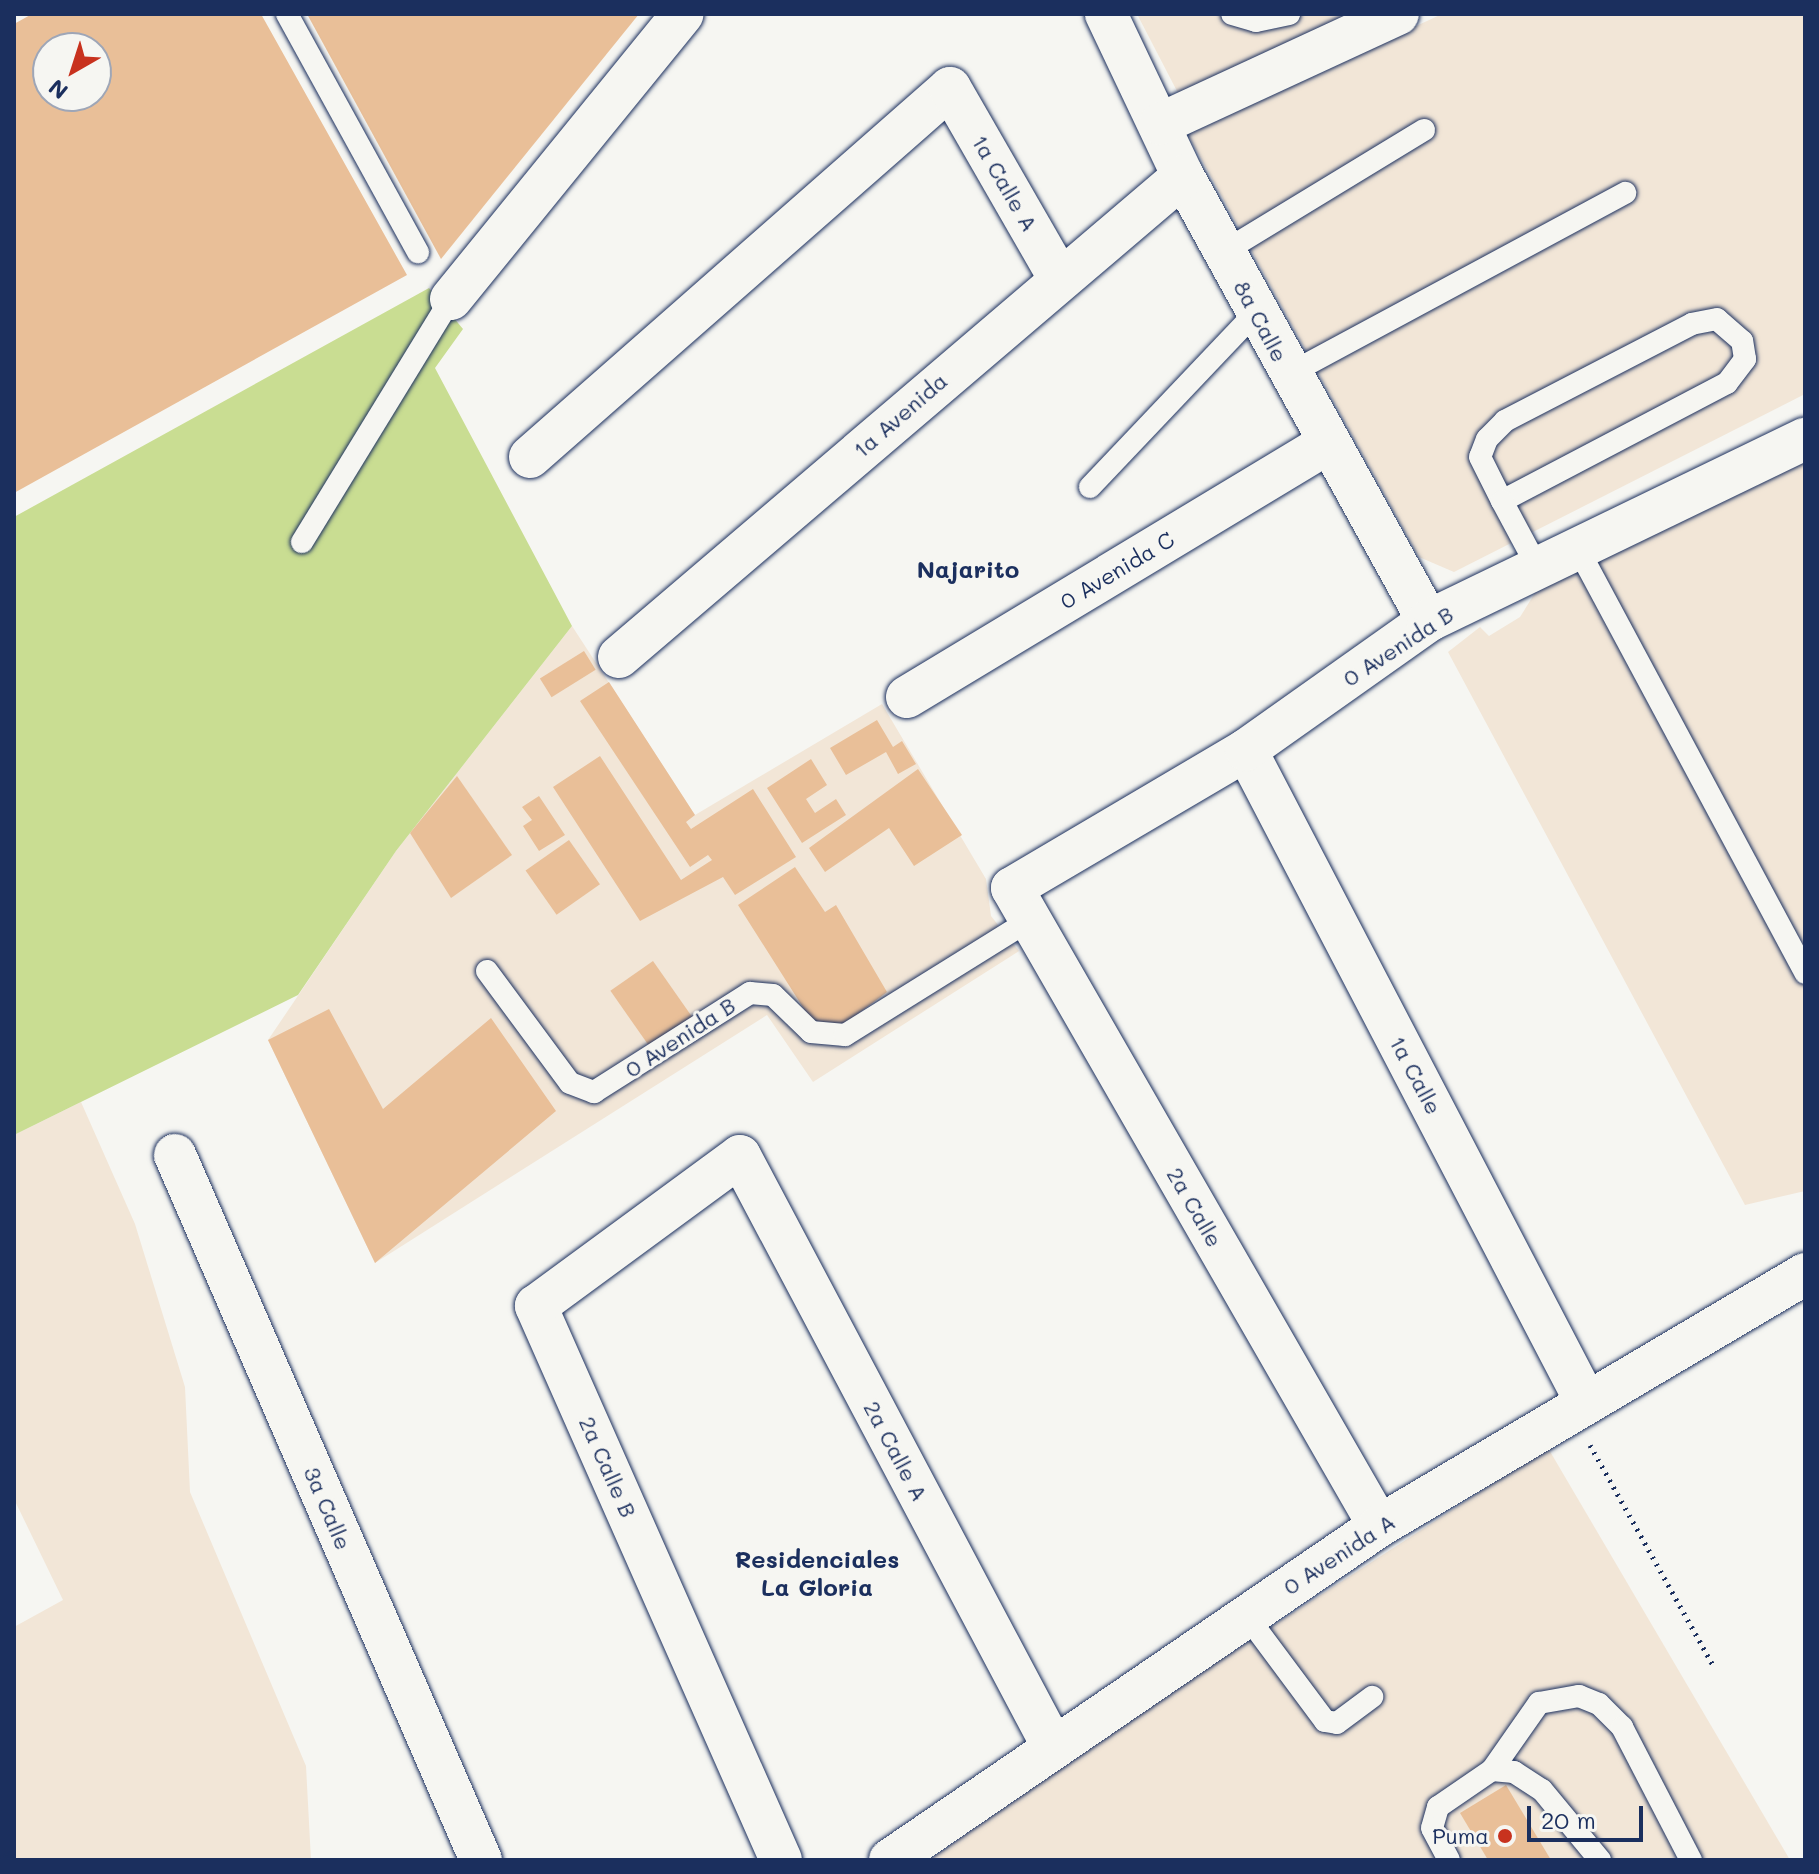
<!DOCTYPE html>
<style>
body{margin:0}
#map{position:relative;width:1819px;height:1874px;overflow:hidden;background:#f6f6f2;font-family:Mali,sans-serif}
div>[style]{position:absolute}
.built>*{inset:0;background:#f2e6d7}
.green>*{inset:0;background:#c9dd92}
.building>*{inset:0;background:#e9bf98;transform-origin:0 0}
.path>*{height:5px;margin-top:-2.5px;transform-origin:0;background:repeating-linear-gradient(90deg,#1b2f5e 0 2px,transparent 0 8px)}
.roads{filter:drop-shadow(0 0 2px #1b2f5e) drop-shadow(0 0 2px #1b2f5e)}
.service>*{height:22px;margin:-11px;padding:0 11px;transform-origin:11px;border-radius:11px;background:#f6f6f2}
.minor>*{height:42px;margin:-21px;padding:0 21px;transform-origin:21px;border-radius:21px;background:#f6f6f2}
.dots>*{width:22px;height:22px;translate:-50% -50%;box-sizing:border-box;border:4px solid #f6f6f2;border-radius:50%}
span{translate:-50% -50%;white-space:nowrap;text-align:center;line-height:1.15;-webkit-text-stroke:6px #f6f6f2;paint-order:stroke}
.street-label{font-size:22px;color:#1b2f5e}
.poi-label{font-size:22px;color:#1b2f5e}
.right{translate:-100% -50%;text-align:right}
.neighbourhood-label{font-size:24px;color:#1b2f5e;font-weight:700}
.frame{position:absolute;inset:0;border:16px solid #1b2f5e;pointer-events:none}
.north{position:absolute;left:32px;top:32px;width:80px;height:80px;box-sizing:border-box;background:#f6f6f2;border:2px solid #9ea6b7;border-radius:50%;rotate:219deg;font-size:22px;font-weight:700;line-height:32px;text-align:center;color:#1b2f5e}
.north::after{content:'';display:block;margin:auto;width:28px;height:36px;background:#c8321e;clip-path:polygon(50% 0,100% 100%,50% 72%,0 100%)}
.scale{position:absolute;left:1527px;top:1806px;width:116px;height:36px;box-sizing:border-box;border:4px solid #1b2f5e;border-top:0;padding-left:10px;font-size:24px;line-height:28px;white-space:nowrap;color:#1b2f5e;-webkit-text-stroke:6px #f6f6f2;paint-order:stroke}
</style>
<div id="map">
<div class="built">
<i style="clip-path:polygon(1137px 14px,1355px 14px,1179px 95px)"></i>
<i style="clip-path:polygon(1442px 14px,1805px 14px,1805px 394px,1454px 572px,1419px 557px,1187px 133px)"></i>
<i style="clip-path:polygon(1805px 459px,1805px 1191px,1745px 1205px,1448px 652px,1480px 627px,1489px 636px,1520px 617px,1535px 593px,1564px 577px)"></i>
<i style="clip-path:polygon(572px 626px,695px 815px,882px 704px,986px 879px,991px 916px,1019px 951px,813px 1082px,767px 1015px,375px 1263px,268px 1040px,396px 851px)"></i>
<i style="clip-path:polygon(81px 1102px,135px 1224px,185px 1387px,190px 1492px,306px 1766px,311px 1860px,14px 1860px,14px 1627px,63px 1600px,14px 1499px,14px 1135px)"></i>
<i style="clip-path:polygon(1548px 1448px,1790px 1860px,929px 1860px,1166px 1695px)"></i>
</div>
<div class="green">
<i style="clip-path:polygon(429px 288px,463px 329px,435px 368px,572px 626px,396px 851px,298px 995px,14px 1135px,14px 517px)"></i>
</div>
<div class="building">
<i style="clip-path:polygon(evenodd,32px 14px,261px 14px,407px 275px,14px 493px,14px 24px,32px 14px,48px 48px,96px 48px,96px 96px,48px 96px,48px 48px)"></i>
<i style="clip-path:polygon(307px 14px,639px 14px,441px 259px)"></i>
<i style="left:584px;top:651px;width:22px;height:52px;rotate:58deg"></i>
<i style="clip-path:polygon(609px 682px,695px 815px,686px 822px,691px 829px,753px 789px,796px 857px,735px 895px,723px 877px,640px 921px,553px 787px,600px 756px,681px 880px,712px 860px,708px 855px,690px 867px,580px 701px)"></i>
<i style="clip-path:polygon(877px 720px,893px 747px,902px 741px,916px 764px,898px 774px,886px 752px,846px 775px,830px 748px)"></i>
<i style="clip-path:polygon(811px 759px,827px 785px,806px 799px,815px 813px,836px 799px,846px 815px,802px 843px,767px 788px)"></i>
<i style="clip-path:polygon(918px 769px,962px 835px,914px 866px,889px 828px,825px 872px,809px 848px)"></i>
<i style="clip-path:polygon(457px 776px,512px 855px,451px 898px,410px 833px)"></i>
<i style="clip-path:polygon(539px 796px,565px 835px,539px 851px,523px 826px,532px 820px,522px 807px)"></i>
<i style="left:569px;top:840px;width:54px;height:53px;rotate:55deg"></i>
<i style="clip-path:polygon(795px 867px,825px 912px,836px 905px,887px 992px,835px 1031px,811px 1020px,738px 905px)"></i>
<i style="left:653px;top:961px;width:72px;height:52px;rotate:55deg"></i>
<i style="clip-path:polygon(329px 1009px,383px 1109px,491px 1018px,556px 1111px,375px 1263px,268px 1040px)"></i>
<i style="clip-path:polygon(1506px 1785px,1551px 1860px,1488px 1860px,1460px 1813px)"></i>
</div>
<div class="path">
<i style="left:1590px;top:1445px;width:252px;rotate:60.8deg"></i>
</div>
<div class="roads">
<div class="service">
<i style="left:287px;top:14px;width:272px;rotate:61.2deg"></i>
<i style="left:1232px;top:14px;width:25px;rotate:16deg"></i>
<i style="left:1256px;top:21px;width:34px;rotate:-12deg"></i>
<i style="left:1225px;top:251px;width:233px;rotate:-31.3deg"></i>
<i style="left:1289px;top:374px;width:382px;rotate:-28.3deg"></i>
<i style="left:1090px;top:487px;width:241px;rotate:-46.5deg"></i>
<i style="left:1502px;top:501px;width:254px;rotate:-27.7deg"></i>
<i style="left:1727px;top:383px;width:30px;rotate:-53deg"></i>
<i style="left:1745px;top:359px;width:18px;rotate:-99deg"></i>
<i style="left:1742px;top:341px;width:33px;rotate:-139deg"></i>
<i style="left:1717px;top:319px;width:25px;rotate:169deg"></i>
<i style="left:1692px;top:324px;width:211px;rotate:152.6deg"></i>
<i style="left:1505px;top:421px;width:25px;rotate:135deg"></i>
<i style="left:1487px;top:439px;width:19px;rotate:111deg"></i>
<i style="left:1480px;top:457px;width:49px;rotate:63.4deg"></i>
<i style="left:1502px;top:501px;width:76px;rotate:61.8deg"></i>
<i style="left:302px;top:542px;width:285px;rotate:-58.5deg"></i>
<i style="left:1578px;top:549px;width:481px;rotate:61.8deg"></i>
<i style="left:487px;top:971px;width:139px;rotate:53.5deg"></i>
<i style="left:570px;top:1083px;width:26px;rotate:21deg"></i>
<i style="left:594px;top:1092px;width:185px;rotate:-32.4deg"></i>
<i style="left:750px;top:993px;width:23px;rotate:5deg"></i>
<i style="left:773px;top:995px;width:53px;rotate:44.2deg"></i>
<i style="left:811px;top:1032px;width:34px;rotate:5deg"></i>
<i style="left:845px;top:1035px;width:218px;rotate:-31.9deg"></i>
<i style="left:1246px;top:1615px;width:132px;rotate:53.3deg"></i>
<i style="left:1325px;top:1721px;width:12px;rotate:9deg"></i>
<i style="left:1337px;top:1723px;width:44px;rotate:-36.6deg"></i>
<i style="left:1492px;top:1770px;width:82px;rotate:-55deg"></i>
<i style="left:1539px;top:1703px;width:41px;rotate:-9.9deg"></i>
<i style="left:1579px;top:1696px;width:22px;rotate:22deg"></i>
<i style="left:1599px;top:1704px;width:33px;rotate:45deg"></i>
<i style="left:1622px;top:1727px;width:150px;rotate:62.6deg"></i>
<i style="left:1449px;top:1860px;width:36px;rotate:-118deg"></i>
<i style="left:1432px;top:1828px;width:22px;rotate:-74deg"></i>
<i style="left:1438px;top:1807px;width:65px;rotate:-34.4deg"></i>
<i style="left:1492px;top:1770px;width:22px;rotate:5deg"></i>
<i style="left:1514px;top:1772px;width:33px;rotate:33deg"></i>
<i style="left:1542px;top:1790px;width:91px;rotate:50.4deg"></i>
</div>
<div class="minor">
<i style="left:1106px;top:14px;width:179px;rotate:64.6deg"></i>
<i style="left:1183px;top:176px;width:508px;rotate:61.16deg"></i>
<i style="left:1160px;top:124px;width:262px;rotate:-24.8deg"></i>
<i style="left:451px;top:299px;width:367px;rotate:-50.9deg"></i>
<i style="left:530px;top:457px;width:559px;rotate:-41.3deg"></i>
<i style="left:950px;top:88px;width:220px;rotate:60.1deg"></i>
<i style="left:619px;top:657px;width:741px;rotate:-40.46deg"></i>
<i style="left:907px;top:697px;width:490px;rotate:-31.1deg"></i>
<i style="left:1246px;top:750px;width:733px;rotate:62.46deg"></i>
<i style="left:175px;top:1155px;width:769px;rotate:66.54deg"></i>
<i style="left:1379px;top:1526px;width:736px;rotate:-119.91deg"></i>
<i style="left:1012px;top:888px;width:272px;rotate:-30.5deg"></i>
<i style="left:1246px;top:750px;width:223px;rotate:-35.3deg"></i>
<i style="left:1428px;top:621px;width:419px;rotate:-25.8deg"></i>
<i style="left:781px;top:1860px;width:606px;rotate:-113.86deg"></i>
<i style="left:536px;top:1306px;width:253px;rotate:-36.3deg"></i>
<i style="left:740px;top:1156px;width:667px;rotate:62.09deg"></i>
<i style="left:890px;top:1860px;width:592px;rotate:-34.33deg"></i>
<i style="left:1379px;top:1526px;width:495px;rotate:-30.6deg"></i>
</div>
</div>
<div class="dots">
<i style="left:1505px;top:1836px;background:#c8321e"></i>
</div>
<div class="street-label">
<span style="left:1005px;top:183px;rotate:60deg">1a Calle A</span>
<span style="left:1261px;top:321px;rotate:62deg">8a Calle</span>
<span style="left:900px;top:415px;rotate:-41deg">1a Avenida</span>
<span style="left:1117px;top:570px;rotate:-31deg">0 Avenida C</span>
<span style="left:1398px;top:646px;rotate:-33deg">0 Avenida B</span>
<span style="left:680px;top:1037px;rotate:-33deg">0 Avenida B</span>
<span style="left:1416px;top:1075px;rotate:62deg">1a Calle</span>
<span style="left:1195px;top:1207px;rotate:60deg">2a Calle</span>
<span style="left:896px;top:1451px;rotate:62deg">2a Calle A</span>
<span style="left:608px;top:1467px;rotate:66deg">2a Calle B</span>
<span style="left:328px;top:1508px;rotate:67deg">3a Calle</span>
<span style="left:1339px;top:1554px;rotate:-33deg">0 Avenida A</span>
</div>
<div class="poi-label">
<span class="right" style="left:1489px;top:1836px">Puma</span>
</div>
<div class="neighbourhood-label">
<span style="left:968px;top:569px">Najarito</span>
<span style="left:817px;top:1573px">Residenciales<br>La Gloria</span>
</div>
<div class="frame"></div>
<div class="north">N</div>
<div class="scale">20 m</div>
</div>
